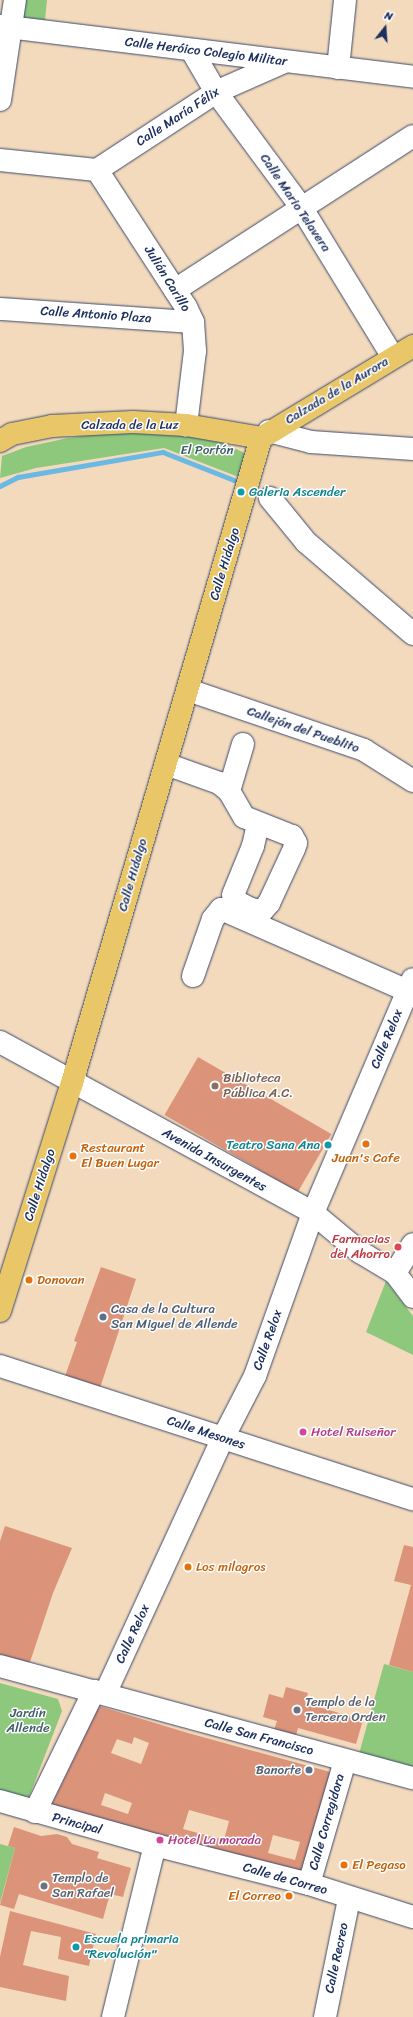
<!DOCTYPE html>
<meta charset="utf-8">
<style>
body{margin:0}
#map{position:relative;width:413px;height:2017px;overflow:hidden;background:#f3dabc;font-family:Sriracha,sans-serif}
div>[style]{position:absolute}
.green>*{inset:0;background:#8ec87c}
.stream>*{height:4.5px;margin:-2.25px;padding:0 2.25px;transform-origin:2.25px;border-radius:2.25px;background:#6ab8e4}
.building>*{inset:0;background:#db947a;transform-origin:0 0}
.roads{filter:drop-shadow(0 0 1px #3b496c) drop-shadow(0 0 1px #3b496c)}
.minor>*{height:22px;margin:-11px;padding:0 11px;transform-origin:11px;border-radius:11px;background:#fff}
.major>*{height:22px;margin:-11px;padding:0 11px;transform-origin:11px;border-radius:11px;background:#e9c769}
.dots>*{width:11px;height:11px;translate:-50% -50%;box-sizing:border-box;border:2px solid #fff;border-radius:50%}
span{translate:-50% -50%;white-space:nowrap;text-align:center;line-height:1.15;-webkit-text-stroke:3px #fff;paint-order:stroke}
.street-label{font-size:13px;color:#1b2f5e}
.park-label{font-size:13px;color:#3e5d67}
.culture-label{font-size:13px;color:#0d838f}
.left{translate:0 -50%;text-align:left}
.right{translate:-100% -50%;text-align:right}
.education-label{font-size:13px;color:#785e54}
.food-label{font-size:13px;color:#c56008}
.health-label{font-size:13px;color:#be3a42}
.service-label{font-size:13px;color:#4e5e75}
.hotel-label{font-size:13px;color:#b23c85}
.worship-label{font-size:13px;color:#5b616d}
.north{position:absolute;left:365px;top:8px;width:40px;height:40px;-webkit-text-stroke:3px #fff;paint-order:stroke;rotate:17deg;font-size:11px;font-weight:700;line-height:16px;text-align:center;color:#1b2f5e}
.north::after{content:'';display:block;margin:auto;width:14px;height:18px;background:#1b2f5e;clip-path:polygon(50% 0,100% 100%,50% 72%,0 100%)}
</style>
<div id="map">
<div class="green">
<i style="clip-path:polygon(17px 0,47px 0,44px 30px,14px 26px)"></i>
<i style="clip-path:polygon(122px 431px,210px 437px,249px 455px,241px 478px,164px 448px,36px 468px,0 478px,2px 456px,26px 447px,68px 438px)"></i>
<i style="clip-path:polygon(386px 1281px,413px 1316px,413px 1355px,366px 1332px)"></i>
<i style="clip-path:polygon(384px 1664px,413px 1672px,413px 1769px,359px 1754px)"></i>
<i style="clip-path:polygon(0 1683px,58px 1699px,62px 1711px,29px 1797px,22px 1802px,0 1795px)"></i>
<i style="clip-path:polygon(0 1844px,15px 1848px,0 1903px)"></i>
</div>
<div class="stream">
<i style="left:0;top:486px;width:20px;rotate:-27deg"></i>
<i style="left:18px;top:477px;width:147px;rotate:-9.8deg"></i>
<i style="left:163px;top:452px;width:82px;rotate:21.5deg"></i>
</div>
<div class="building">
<i style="left:198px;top:1057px;width:154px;height:67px;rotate:30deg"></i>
<i style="clip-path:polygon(101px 1267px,136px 1279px,98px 1394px,63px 1382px,77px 1342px,74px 1341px)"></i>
<i style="clip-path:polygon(5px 1526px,72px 1548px,53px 1593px,29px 1665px,0 1656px,0 1541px)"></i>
<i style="clip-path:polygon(404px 1545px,413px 1547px,413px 1672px,389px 1665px,411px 1585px,394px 1581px)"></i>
<i style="clip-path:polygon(286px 1687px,308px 1693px,305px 1703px,363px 1720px,356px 1744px,298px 1728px,296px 1736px,274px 1730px,277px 1721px,263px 1717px,269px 1694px,283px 1698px)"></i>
<i style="clip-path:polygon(evenodd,99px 1706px,188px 1733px,334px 1773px,305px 1878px,50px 1808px,99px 1706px,134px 1737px,149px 1743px,141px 1764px,111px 1753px,117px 1739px,132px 1744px,134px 1737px,99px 1706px,105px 1793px,132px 1803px,128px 1814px,101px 1805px,105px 1793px,99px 1706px,189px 1810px,229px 1821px,224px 1840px,183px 1829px,189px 1810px,99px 1706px,273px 1835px,300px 1842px,295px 1860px,268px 1853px,273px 1835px)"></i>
<i style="clip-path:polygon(14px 1827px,41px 1836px,57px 1834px,67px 1837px,72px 1844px,99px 1852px,97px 1858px,131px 1868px,123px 1897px,110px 1894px,103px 1919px,19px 1894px,14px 1909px,0 1905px,15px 1848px,8px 1846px)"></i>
<i style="clip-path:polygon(10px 1911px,96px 1934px,89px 1966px,58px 1959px,61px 1937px,31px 1931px,23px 1965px,69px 1976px,66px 2001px,0 1987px,0 1957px)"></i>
</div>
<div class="roads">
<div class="minor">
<i style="left:0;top:26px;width:416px;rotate:7deg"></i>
<i style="left:192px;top:51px;width:48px;rotate:59.7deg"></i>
<i style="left:216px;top:92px;width:143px;rotate:53.5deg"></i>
<i style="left:301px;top:207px;width:176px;rotate:58.5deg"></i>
<i style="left:338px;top:68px;width:68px;rotate:-84.1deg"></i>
<i style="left:0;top:100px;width:101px;rotate:-81.5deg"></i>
<i style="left:0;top:160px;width:98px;rotate:5.9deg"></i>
<i style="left:97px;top:170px;width:163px;rotate:57deg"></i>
<i style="left:186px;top:307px;width:17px;rotate:65deg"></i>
<i style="left:193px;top:322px;width:29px;rotate:86deg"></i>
<i style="left:195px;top:351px;width:75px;rotate:96.9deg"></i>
<i style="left:97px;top:170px;width:142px;rotate:-33.2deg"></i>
<i style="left:216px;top:92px;width:74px;rotate:-23.8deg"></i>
<i style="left:175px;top:290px;width:283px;rotate:-32.9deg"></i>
<i style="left:0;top:309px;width:193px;rotate:3.9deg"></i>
<i style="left:269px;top:431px;width:43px;rotate:14.7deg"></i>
<i style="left:311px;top:442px;width:102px;rotate:3.9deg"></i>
<i style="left:270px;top:498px;width:57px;rotate:50.7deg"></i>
<i style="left:306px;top:542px;width:141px;rotate:40.7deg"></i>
<i style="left:188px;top:690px;width:186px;rotate:18.8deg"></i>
<i style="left:364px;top:750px;width:58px;rotate:32.3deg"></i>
<i style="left:166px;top:764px;width:56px;rotate:19.7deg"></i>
<i style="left:219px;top:783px;width:13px;rotate:39deg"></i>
<i style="left:229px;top:791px;width:30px;rotate:60deg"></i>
<i style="left:244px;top:817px;width:52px;rotate:21.6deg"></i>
<i style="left:292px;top:836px;width:8px;rotate:60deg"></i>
<i style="left:296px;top:843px;width:6px;rotate:108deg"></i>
<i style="left:294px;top:849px;width:60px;rotate:114.8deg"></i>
<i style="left:269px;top:903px;width:11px;rotate:131deg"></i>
<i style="left:262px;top:911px;width:11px;rotate:-170deg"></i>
<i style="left:251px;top:909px;width:18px;rotate:-153deg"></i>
<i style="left:235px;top:901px;width:6px;rotate:-108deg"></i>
<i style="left:233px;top:895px;width:53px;rotate:-67.8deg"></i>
<i style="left:253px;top:846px;width:23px;rotate:-77deg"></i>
<i style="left:229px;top:791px;width:49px;rotate:-73.4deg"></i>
<i style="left:193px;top:976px;width:60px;rotate:-70.7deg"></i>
<i style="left:213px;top:919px;width:13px;rotate:-51deg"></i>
<i style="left:221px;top:909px;width:204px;rotate:23.7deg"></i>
<i style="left:0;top:1042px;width:357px;rotate:28.6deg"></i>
<i style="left:313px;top:1213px;width:61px;rotate:39.7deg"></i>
<i style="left:360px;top:1252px;width:41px;rotate:31deg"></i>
<i style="left:395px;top:1273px;width:30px;rotate:53deg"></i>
<i style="left:395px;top:1273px;width:34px;rotate:-58deg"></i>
<i style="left:0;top:1366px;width:434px;rotate:17.9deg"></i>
<i style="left:0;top:1666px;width:428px;rotate:15.2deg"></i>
<i style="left:105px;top:1694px;width:282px;rotate:-65.3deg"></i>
<i style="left:223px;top:1438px;width:70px;rotate:-62.7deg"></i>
<i style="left:255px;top:1376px;width:173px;rotate:-70.4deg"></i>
<i style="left:313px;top:1213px;width:254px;rotate:-66.9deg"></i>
<i style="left:0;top:1801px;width:161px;rotate:15.8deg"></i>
<i style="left:155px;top:1845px;width:159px;rotate:14.2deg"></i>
<i style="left:309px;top:1884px;width:109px;rotate:17.6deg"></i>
<i style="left:35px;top:1812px;width:135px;rotate:-64deg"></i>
<i style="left:309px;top:1884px;width:128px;rotate:-73.7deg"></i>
<i style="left:113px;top:2017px;width:177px;rotate:-76.3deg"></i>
<i style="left:325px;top:2017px;width:120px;rotate:-78.5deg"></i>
</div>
<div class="major">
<i style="left:261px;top:438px;width:178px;rotate:-31.2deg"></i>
<i style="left:0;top:441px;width:14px;rotate:-30deg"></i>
<i style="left:12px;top:434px;width:41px;rotate:-11.3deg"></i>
<i style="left:52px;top:426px;width:81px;rotate:-2.8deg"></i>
<i style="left:133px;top:422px;width:53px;rotate:3.2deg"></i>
<i style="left:186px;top:425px;width:76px;rotate:9.8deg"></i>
<i style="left:0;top:1311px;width:239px;rotate:-72.5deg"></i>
<i style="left:72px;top:1083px;width:672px;rotate:-73.67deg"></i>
</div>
</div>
<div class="dots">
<i style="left:241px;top:492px;background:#0f9aa8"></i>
<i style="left:215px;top:1086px;background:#8d6e63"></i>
<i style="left:366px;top:1144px;background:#e8710a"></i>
<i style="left:328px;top:1145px;background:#0f9aa8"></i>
<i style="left:73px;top:1156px;background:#e8710a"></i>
<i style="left:398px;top:1247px;background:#e0444e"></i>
<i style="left:29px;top:1280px;background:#e8710a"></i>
<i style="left:103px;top:1317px;background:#5c6f8a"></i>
<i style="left:303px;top:1432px;background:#d1479c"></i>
<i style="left:188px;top:1567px;background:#e8710a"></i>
<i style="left:297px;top:1710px;background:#6b7280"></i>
<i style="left:309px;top:1770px;background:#5c6f8a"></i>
<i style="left:160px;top:1840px;background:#d1479c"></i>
<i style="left:344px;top:1865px;background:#e8710a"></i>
<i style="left:44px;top:1886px;background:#6b7280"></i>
<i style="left:289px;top:1896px;background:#e8710a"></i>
<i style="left:76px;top:1947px;background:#0f9aa8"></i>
</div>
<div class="street-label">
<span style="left:206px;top:52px;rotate:7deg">Calle Heróico Colegio Militar</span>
<span style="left:178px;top:117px;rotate:-33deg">Calle María Félix</span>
<span style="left:295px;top:203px;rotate:56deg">Calle Mario Telavera</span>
<span style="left:167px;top:279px;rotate:58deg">Julián Carillo</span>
<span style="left:96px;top:315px;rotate:4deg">Calle Antonio Plaza</span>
<span style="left:337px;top:391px;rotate:-31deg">Calzada de la Aurora</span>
<span style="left:130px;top:425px">Calzada de la Luz</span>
<span style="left:225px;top:564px;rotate:-73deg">Calle Hidalgo</span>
<span style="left:303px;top:730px;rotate:19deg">Callejón del Pueblito</span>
<span style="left:133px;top:875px;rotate:-74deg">Calle Hidalgo</span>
<span style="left:387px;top:1039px;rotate:-67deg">Calle Relox</span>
<span style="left:214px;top:1160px;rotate:29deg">Avenida Insurgentes</span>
<span style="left:40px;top:1185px;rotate:-72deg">Calle Hidalgo</span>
<span style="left:268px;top:1340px;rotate:-70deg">Calle Relox</span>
<span style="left:206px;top:1433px;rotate:18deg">Calle Mesones</span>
<span style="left:133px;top:1634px;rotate:-65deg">Calle Relox</span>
<span style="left:259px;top:1737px;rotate:15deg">Calle San Francisco</span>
<span style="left:327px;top:1822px;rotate:-74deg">Calle Corregidora</span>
<span style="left:77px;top:1824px;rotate:15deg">Principal</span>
<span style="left:285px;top:1879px;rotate:16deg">Calle de Correo</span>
<span style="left:337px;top:1958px;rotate:-78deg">Calle Recreo</span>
</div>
<div class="park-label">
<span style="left:207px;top:450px">El Portón</span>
<span style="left:28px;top:1721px">Jardín<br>Allende</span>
</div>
<div class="culture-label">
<span class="left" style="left:249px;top:492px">Galeria Ascender</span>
<span class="right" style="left:320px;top:1145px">Teatro Sana Ana</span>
<span class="left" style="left:84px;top:1947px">Escuela primaria<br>"Revolución"</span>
</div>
<div class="education-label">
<span class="left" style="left:223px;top:1086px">Biblioteca<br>Pública A.C.</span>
</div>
<div class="food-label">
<span class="left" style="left:81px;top:1156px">Restaurant<br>El Buen Lugar</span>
<span style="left:366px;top:1158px">Juan's Cafe</span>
<span class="left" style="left:37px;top:1280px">Donovan</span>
<span class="left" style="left:196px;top:1567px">Los milagros</span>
<span class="left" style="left:352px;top:1865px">El Pegaso</span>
<span class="right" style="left:281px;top:1896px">El Correo</span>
</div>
<div class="health-label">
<span class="right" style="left:390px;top:1247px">Farmacias<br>del Ahorro</span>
</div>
<div class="service-label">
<span class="left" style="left:111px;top:1317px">Casa de la Cultura<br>San Miguel de Allende</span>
<span class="right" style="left:301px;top:1770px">Banorte</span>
</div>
<div class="hotel-label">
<span class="left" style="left:311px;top:1432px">Hotel Ruiseñor</span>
<span class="left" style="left:168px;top:1840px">Hotel La morada</span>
</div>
<div class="worship-label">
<span class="left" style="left:305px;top:1710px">Templo de la<br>Tercera Orden</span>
<span class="left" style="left:52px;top:1886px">Templo de<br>San Rafael</span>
</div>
<div class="north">N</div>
</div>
